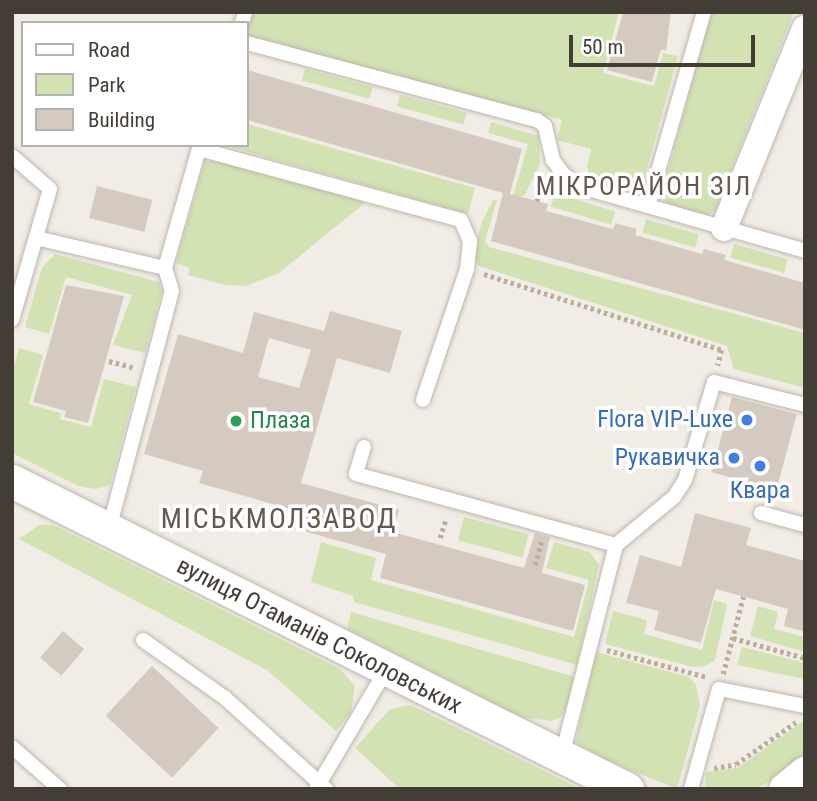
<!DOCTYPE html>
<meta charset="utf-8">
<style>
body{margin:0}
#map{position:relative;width:817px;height:801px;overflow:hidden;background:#f1ede6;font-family:"Roboto Condensed",sans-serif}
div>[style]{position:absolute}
.green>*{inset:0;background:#d2e2b2;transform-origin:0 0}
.building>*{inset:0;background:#d5cabf;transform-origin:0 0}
.path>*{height:4.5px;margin-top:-2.25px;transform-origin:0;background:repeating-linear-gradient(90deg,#bcad9c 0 3.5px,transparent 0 7px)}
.roads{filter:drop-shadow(0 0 2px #bfb6ac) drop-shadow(0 0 2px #bfb6ac)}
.service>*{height:14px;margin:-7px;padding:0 7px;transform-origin:7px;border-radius:7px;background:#fff}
.minor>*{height:26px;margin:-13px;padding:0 13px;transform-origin:13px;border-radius:13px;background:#fff}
.tertiary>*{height:33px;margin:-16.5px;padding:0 16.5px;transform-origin:16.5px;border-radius:16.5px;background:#fff}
.dots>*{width:19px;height:19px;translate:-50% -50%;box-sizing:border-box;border:4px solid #fff;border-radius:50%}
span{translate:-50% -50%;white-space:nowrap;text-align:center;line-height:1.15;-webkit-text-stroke:7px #fff;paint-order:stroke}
.shop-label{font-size:24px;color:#366cbe}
.right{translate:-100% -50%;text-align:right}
.leisure-label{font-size:24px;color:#27864d}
.left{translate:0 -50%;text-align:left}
.street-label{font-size:24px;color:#433d36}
.neighbourhood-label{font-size:26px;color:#65594e;letter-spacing:2px}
.quarter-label{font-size:28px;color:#65594e;letter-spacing:2px}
.frame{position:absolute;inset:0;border:14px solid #433d36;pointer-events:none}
.legend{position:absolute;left:21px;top:21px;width:228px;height:126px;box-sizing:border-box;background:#fff;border:2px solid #b4b1af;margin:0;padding:9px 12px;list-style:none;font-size:21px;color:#433d36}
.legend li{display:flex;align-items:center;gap:14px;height:35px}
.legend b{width:35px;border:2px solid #b4b1af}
.scale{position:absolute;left:569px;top:35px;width:186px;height:32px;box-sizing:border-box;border:4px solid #433d36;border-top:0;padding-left:9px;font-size:21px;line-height:24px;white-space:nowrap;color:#433d36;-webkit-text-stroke:5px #fff;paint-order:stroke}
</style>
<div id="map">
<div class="green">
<i style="clip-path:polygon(253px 12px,619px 12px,603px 73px,654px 86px,663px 53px,678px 56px,642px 187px,630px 194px,591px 180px,587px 166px,591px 149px,557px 140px,562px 120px,250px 38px,247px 31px)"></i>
<i style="clip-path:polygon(710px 12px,794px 12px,715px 211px,704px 216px,665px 204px,663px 192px)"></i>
<i style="left:305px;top:69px;width:70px;height:12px;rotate:15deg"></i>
<i style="left:400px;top:95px;width:69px;height:12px;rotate:15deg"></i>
<i style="clip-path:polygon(491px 122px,539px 136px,540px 164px,524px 196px,513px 196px,528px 144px,488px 133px)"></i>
<i style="clip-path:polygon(247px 124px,475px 188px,468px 214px,223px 145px,247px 145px)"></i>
<i style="clip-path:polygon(205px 161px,220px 162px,366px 202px,279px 273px,246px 286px,225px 285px,188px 275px,189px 268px,176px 263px)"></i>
<i style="left:555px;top:193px;width:63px;height:14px;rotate:17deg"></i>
<i style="clip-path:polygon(493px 200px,497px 200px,485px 241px,489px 247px,805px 333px,805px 388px,734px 369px,727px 346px,479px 266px,474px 259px,481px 224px)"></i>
<i style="left:646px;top:219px;width:55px;height:14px;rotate:16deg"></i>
<i style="left:734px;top:244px;width:56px;height:14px;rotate:16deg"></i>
<i style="clip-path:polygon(55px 254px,159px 282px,162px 290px,145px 353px,113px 345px,132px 295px,66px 277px,49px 334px,25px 327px,42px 267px)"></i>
<i style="clip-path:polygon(19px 348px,43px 355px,29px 404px,61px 413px,60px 419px,91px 427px,104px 379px,136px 387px,110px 485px,96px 489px,78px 486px,12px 453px,12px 373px)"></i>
<i style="left:464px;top:517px;width:67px;height:24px;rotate:15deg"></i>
<i style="clip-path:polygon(39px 525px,53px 525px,340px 669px,355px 686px,351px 712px,336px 731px,267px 670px,19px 539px)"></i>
<i style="clip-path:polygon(321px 542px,376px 558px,371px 580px,574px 637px,589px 580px,546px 568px,554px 542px,590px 552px,599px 565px,577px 665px,354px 602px,353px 596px,311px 582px)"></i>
<i style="clip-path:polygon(714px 600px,727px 604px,715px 660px,705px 666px,693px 667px,605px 644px,613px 611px,647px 620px,644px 634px,702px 650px)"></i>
<i style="clip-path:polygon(758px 606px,778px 612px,774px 629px,805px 637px,805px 652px,750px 636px)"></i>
<i style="clip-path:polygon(351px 612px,575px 677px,567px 705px,561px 717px,552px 721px,520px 717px,347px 629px)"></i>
<i style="clip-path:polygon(742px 647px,805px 663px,805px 679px,737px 665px)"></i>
<i style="clip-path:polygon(596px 652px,689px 677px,696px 685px,700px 705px,677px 789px,601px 758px,576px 742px)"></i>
<i style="clip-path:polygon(410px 705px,417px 708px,580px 789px,400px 789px,355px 748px,390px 709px)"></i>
<i style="clip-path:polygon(805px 720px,805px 756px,784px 773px,756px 789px,705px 789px,706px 772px,737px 768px)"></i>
</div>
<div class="building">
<i style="clip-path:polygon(623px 12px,671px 12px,666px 51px,661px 49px,652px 82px,607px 70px)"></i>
<i style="clip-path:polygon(247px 70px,522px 149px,510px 194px,548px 204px,546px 211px,613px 229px,615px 223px,637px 229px,635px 235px,702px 254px,704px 249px,726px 255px,724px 260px,805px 283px,805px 330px,491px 241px,503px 193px,247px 120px)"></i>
<i style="left:97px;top:186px;width:57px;height:33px;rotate:14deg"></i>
<i style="clip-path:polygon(66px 285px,124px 296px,88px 423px,64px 417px,66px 411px,33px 402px)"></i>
<i style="clip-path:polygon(evenodd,330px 311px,402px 331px,390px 373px,337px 358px,301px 483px,399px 510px,393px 532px,524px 568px,535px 533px,550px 537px,542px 573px,585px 585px,573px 631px,380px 578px,386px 554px,289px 527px,294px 510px,199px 483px,203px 471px,144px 454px,178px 334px,243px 353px,254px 312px,324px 331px,330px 311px,269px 338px,311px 350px,299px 388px,258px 377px,269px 338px)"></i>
<i style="left:732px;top:397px;width:67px;height:78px;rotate:15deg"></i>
<i style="clip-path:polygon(695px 513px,751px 528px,746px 545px,805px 561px,805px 632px,784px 626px,788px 609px,716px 589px,701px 643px,654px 630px,659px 611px,626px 603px,640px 555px,681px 567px)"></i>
<i style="left:63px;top:631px;width:28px;height:35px;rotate:41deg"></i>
<i style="left:152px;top:666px;width:91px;height:68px;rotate:43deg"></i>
</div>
<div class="path">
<i style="left:536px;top:201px;width:20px;rotate:-57deg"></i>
<i style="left:484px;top:274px;width:250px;rotate:17.7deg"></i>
<i style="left:722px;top:350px;width:16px;rotate:105deg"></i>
<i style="left:109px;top:361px;width:27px;rotate:15deg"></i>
<i style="left:440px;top:538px;width:21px;rotate:-73deg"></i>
<i style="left:535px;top:565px;width:24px;rotate:-75deg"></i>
<i style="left:733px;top:638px;width:75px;rotate:15.5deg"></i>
<i style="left:607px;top:650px;width:104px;rotate:15.1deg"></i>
<i style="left:723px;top:674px;width:80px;rotate:-75.4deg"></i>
<i style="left:714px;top:768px;width:22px;rotate:-10deg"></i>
<i style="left:736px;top:764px;width:73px;rotate:-35deg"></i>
</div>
<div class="roads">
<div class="service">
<i style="left:242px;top:23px;width:11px;rotate:-75deg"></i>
<i style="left:247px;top:43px;width:300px;rotate:14.9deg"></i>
<i style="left:537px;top:120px;width:10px;rotate:37deg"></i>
<i style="left:545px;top:126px;width:35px;rotate:77deg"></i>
<i style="left:553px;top:160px;width:17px;rotate:54deg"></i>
<i style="left:563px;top:174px;width:22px;rotate:36deg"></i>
<i style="left:581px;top:187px;width:233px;rotate:15.9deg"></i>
<i style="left:12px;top:156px;width:50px;rotate:41deg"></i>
<i style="left:50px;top:189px;width:136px;rotate:106.2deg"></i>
<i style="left:648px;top:206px;width:202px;rotate:-73.9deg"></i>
<i style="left:36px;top:238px;width:132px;rotate:13.1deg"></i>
<i style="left:364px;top:447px;width:28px;rotate:107deg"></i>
<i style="left:356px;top:474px;width:270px;rotate:15.3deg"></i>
<i style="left:616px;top:545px;width:218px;rotate:104.4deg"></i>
<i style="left:761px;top:513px;width:46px;rotate:15.3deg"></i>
<i style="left:109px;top:529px;width:246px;rotate:-75.2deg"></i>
<i style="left:172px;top:291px;width:24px;rotate:-107deg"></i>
<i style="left:165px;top:268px;width:124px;rotate:-74.1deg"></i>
<i style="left:199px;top:149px;width:271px;rotate:15.2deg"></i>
<i style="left:461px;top:220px;width:23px;rotate:67deg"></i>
<i style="left:470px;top:241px;width:28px;rotate:96deg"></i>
<i style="left:467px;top:269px;width:138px;rotate:108.6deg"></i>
<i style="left:616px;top:545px;width:75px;rotate:-39.6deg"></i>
<i style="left:674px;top:497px;width:20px;rotate:-57deg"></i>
<i style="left:685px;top:480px;width:102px;rotate:-73.5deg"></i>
<i style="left:714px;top:382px;width:94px;rotate:14.2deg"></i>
<i style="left:143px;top:640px;width:100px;rotate:35.3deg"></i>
<i style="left:225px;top:698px;width:136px;rotate:42deg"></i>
<i style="left:12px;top:747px;width:64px;rotate:41.2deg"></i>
<i style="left:316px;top:789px;width:138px;rotate:-59.5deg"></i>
<i style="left:691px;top:789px;width:104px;rotate:-74.4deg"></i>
<i style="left:719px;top:689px;width:88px;rotate:11.2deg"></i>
</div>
<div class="minor">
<i style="left:724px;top:228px;width:215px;rotate:-67.9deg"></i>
</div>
<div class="tertiary">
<i style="left:12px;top:481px;width:688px;rotate:26.6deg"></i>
<i style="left:785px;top:789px;width:26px;rotate:-39deg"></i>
</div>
</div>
<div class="dots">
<i style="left:747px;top:420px;background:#3f7fe0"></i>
<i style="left:236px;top:421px;background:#2e9e5b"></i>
<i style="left:734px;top:458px;background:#3f7fe0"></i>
<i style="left:760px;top:466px;background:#3f7fe0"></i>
</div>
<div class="shop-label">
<span class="right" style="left:733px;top:420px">Flora VIP-Luxe</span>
<span class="right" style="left:720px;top:458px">Рукавичка</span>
<span style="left:760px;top:491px">Квара</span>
</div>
<div class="leisure-label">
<span class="left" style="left:250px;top:421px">Плаза</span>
</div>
<div class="street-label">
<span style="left:319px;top:636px;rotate:27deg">вулиця Отаманів Соколовських</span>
</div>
<div class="neighbourhood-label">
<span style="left:644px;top:187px">МІКРОРАЙОН ЗІЛ</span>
</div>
<div class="quarter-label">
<span style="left:279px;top:519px">МІСЬКМОЛЗАВОД</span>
</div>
<div class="frame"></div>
<ul class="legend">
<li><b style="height:9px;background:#fff"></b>Road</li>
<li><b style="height:19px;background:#d2e2b2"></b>Park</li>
<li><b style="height:19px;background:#d5cabf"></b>Building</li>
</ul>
<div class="scale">50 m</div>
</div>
